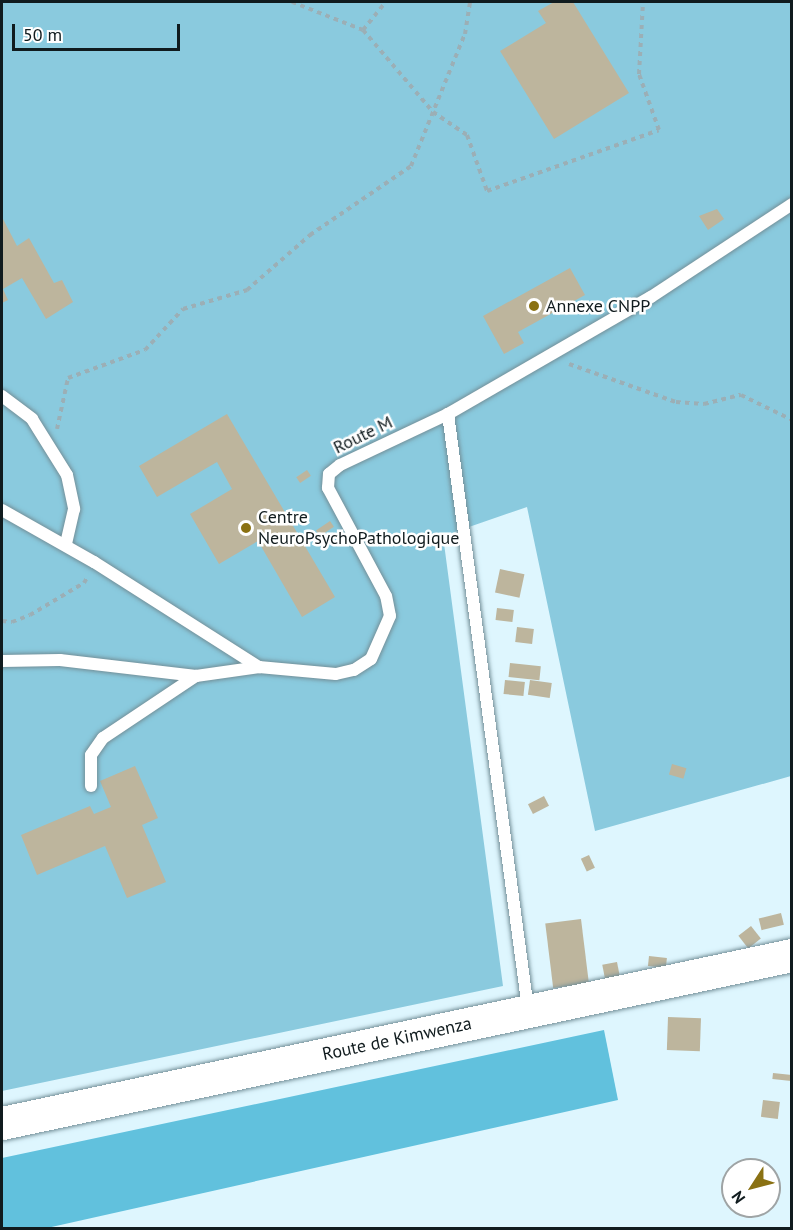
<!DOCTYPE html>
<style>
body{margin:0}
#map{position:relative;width:793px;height:1230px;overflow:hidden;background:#def6fe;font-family:"PT Sans",sans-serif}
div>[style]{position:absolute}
.green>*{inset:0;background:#8acade}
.forest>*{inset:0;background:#61c1dd}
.building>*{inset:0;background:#bdb59d;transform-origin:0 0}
.path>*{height:4px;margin-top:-2px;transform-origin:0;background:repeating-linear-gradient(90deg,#9bafb6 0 4.5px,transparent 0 9px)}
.roads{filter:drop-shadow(0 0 2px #738f98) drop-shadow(0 0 2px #738f98)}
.lane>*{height:12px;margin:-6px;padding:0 6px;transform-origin:6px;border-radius:6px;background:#fff}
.secondary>*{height:33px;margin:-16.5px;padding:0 16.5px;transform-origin:16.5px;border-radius:16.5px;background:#fff}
.dots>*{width:16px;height:16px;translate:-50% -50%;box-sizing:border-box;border:3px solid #fff;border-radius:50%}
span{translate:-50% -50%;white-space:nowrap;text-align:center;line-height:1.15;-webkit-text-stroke:5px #fff;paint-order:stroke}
.poi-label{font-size:18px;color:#101b1e}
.left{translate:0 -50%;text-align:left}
.street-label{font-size:18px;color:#101b1e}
.frame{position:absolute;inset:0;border:3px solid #101b1e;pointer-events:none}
.north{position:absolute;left:721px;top:1158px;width:60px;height:60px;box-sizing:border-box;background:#fff;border:2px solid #9fa4a5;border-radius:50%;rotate:234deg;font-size:16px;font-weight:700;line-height:24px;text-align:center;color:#101b1e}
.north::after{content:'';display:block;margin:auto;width:21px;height:27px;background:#8a7113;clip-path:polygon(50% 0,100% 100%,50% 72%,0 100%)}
.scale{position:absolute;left:12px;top:24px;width:168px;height:27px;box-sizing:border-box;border:3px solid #101b1e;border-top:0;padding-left:8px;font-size:18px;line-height:21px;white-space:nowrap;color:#101b1e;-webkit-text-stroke:4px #fff;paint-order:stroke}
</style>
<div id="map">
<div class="green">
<i style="clip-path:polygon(2px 2px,791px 2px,791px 776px,595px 831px,527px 507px,443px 536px,503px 986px,2px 1091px)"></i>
</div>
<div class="forest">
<i style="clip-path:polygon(604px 1030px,618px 1100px,47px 1228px,2px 1228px,2px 1158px)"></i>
</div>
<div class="building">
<i style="clip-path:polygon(554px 2px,573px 2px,629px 93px,554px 139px,500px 51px,546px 23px,538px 11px)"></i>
<i style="clip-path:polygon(717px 209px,724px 219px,708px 230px,699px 216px)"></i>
<i style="clip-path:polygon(2px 217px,17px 246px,29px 238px,54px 283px,62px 280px,73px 302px,46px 319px,22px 278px,3px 289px,8px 300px,2px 303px)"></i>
<i style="clip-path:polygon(570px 268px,585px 295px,518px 332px,524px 343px,504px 354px,483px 316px)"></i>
<i style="clip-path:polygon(227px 414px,335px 597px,302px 617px,258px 541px,219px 564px,190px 514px,232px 489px,217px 462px,157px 497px,139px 466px)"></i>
<i style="left:307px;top:470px;width:7px;height:13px;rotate:56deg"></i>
<i style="left:330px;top:521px;width:7px;height:17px;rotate:56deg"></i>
<i style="left:500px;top:569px;width:25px;height:24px;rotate:12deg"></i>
<i style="left:497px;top:608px;width:17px;height:12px;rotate:7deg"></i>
<i style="left:517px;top:627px;width:17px;height:15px;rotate:7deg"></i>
<i style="left:510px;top:663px;width:31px;height:14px;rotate:6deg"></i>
<i style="left:505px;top:680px;width:20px;height:14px;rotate:6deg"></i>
<i style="left:530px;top:680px;width:22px;height:15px;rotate:8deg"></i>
<i style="left:672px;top:764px;width:15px;height:11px;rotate:16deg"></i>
<i style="clip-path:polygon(135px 766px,158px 818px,142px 825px,166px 882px,127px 898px,105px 846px,37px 875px,21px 835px,90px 806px,94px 814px,111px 807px,100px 781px)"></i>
<i style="left:544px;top:796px;width:11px;height:18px;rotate:63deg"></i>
<i style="left:589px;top:855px;width:14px;height:9px;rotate:65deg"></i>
<i style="left:781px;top:913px;width:12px;height:23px;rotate:76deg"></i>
<i style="left:581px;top:919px;width:65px;height:36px;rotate:83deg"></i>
<i style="left:751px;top:926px;width:16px;height:16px;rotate:52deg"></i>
<i style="left:649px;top:956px;width:18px;height:10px;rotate:6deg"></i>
<i style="left:617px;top:962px;width:16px;height:15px;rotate:79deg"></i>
<i style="left:668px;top:1017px;width:33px;height:33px;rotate:2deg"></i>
<i style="left:773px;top:1073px;width:19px;height:6px;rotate:6deg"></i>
<i style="left:763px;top:1100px;width:17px;height:17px;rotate:7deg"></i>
</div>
<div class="path">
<i style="left:292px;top:2px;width:76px;rotate:21.5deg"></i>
<i style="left:363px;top:30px;width:36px;rotate:-51deg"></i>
<i style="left:363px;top:30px;width:108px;rotate:49.5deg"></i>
<i style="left:433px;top:112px;width:41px;rotate:34.1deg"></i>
<i style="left:467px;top:135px;width:59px;rotate:70.3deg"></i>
<i style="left:487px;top:191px;width:182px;rotate:-19.5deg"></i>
<i style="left:659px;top:130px;width:59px;rotate:-109.7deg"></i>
<i style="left:639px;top:74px;width:72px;rotate:-86.8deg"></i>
<i style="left:569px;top:364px;width:114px;rotate:19.6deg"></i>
<i style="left:676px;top:402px;width:28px;rotate:4deg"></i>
<i style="left:704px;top:404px;width:38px;rotate:-14deg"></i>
<i style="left:741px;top:395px;width:57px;rotate:26.1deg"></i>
<i style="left:57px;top:429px;width:52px;rotate:-77.8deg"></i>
<i style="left:68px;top:378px;width:82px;rotate:-20deg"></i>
<i style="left:145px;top:350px;width:56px;rotate:-47.2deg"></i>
<i style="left:183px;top:309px;width:67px;rotate:-16.5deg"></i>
<i style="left:247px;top:290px;width:84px;rotate:-41.1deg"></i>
<i style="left:310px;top:235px;width:122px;rotate:-34.3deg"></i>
<i style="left:411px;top:166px;width:143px;rotate:-67.8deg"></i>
<i style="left:465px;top:34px;width:32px;rotate:-81deg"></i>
<i style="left:2px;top:621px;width:10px;rotate:6deg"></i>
<i style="left:12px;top:622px;width:19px;rotate:-21deg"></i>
<i style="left:30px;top:615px;width:63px;rotate:-30.7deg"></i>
<i style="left:84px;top:583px;width:8px;rotate:-60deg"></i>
</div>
<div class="roads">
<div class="lane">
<i style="left:2px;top:396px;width:38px;rotate:37deg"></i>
<i style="left:32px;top:419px;width:66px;rotate:58deg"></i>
<i style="left:67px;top:475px;width:35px;rotate:78deg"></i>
<i style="left:74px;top:509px;width:37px;rotate:103deg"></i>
<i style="left:448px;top:414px;width:600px;rotate:82.34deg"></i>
<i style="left:2px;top:510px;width:106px;rotate:29.5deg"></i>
<i style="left:94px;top:562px;width:196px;rotate:32.5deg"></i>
<i style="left:2px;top:661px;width:58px;rotate:-1deg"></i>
<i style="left:60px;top:660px;width:137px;rotate:6.7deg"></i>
<i style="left:91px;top:786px;width:31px;rotate:-90deg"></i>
<i style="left:91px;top:755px;width:21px;rotate:-55deg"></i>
<i style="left:103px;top:738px;width:112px;rotate:-33.7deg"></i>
<i style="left:196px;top:676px;width:64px;rotate:-8.1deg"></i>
<i style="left:259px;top:667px;width:77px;rotate:5.2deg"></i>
<i style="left:336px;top:674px;width:18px;rotate:-13deg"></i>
<i style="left:354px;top:670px;width:20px;rotate:-33deg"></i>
<i style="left:371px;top:659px;width:47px;rotate:-66.2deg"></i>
<i style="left:390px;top:616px;width:20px;rotate:-101deg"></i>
<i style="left:386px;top:596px;width:123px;rotate:-118.2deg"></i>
<i style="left:328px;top:488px;width:14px;rotate:-86deg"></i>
<i style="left:329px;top:474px;width:14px;rotate:-39deg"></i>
<i style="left:340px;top:465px;width:119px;rotate:-25.3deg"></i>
<i style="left:448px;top:414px;width:234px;rotate:-30deg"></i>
<i style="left:651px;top:297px;width:169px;rotate:-33.4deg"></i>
</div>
<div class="secondary">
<i style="left:2px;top:1123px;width:808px;rotate:-12.01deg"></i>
</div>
</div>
<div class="dots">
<i style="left:534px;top:306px;background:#8a7113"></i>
<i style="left:246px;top:528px;background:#8a7113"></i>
</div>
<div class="poi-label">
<span class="left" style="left:546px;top:306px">Annexe CNPP</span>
<span class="left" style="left:258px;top:528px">Centre<br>NeuroPsychoPathologique</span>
</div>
<div class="street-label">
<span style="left:363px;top:435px;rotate:-26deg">Route M</span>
<span style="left:397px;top:1039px;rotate:-12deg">Route de Kimwenza</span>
</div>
<div class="frame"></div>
<div class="north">N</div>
<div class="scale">50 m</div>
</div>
